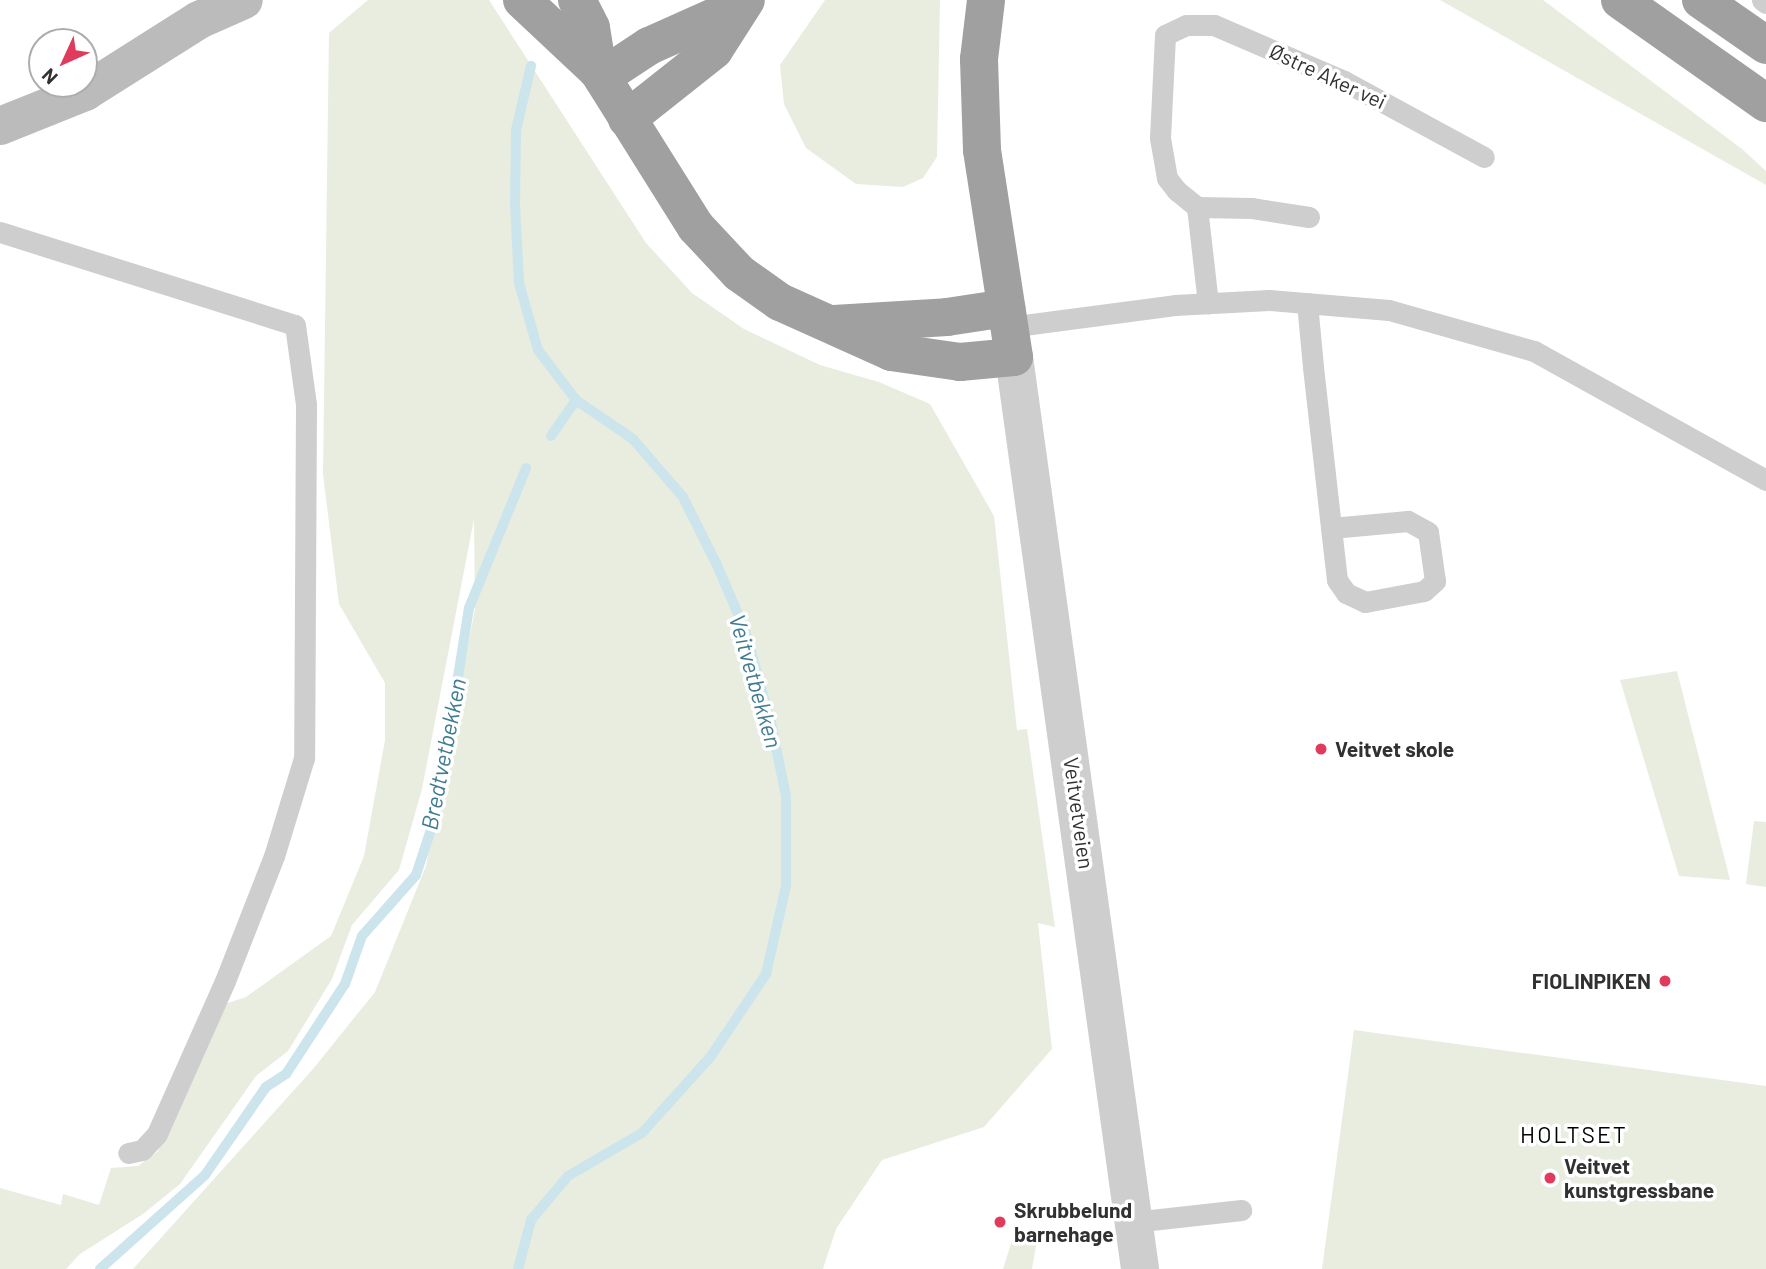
<!DOCTYPE html>
<meta charset="utf-8">
<style>
body{margin:0}
#map{position:relative;width:1766px;height:1269px;overflow:hidden;background:#fff;font-family:Barlow,sans-serif}
div>[style]{position:absolute}
.green>*{inset:0;background:#e8eddf}
.stream>*{height:10px;margin:-5px;padding:0 5px;transform-origin:5px;border-radius:5px;background:#cce4ec}
.service>*{height:21px;margin:-10.5px;padding:0 10.5px;transform-origin:10.5px;border-radius:10.5px;background:#cecece}
.tertiary>*{height:38px;margin:-19px;padding:0 19px;transform-origin:19px;border-radius:19px;background:#cecece}
.secondary>*{height:38px;margin:-19px;padding:0 19px;transform-origin:19px;border-radius:19px;background:#bbb}
.trunk>*{height:38px;margin:-19px;padding:0 19px;transform-origin:19px;border-radius:19px;background:#a0a0a0}
.dots>*{width:19px;height:19px;translate:-50% -50%;box-sizing:border-box;border:4px solid #fff;border-radius:50%}
span{translate:-50% -50%;white-space:nowrap;text-align:center;line-height:1.15;-webkit-text-stroke:7px #fff;paint-order:stroke}
.street-label{font-size:21px;color:#313131}
.poi-label{font-size:21px;color:#313131;font-weight:700}
.left{translate:0 -50%;text-align:left}
.right{translate:-100% -50%;text-align:right}
.water-label{font-size:23px;color:#407c91;font-style:italic}
.neighbourhood-label{font-size:23px;color:#000;letter-spacing:2px}
.north{position:absolute;left:28px;top:28px;width:70px;height:70px;box-sizing:border-box;background:#fff;border:2px solid #adadad;border-radius:50%;rotate:225deg;font-size:19px;font-weight:700;line-height:28px;text-align:center;color:#313131}
.north::after{content:'';display:block;margin:auto;width:24px;height:32px;background:#e03a5c;clip-path:polygon(50% 0,100% 100%,50% 72%,0 100%)}
</style>
<div id="map">
<div class="green">
<i style="clip-path:polygon(368px 0,489px 0,646px 243px,692px 293px,744px 329px,820px 365px,879px 382px,930px 404px,994px 516px,1017px 730px,1027px 729px,1055px 927px,1038px 923px,1052px 1049px,984px 1127px,882px 1160px,836px 1229px,823px 1269px,133px 1269px,313px 1069px,375px 992px,426px 866px,475px 609px,474px 519px,422px 789px,399px 870px,352px 925px,332px 979px,288px 1051px,256px 1076px,180px 1184px,143px 1214px,80px 1254px,66px 1269px,0 1269px,0 1188px,61px 1205px,63px 1194px,99px 1205px,111px 1168px,138px 1166px,158px 1151px,222px 1005px,246px 997px,331px 936px,364px 856px,385px 740px,385px 683px,339px 604px,323px 474px,329px 33px)"></i>
<i style="clip-path:polygon(825px 0,940px 0,937px 157px,923px 178px,903px 187px,856px 184px,806px 148px,784px 104px,780px 65px)"></i>
<i style="clip-path:polygon(1440px 0,1543px 0,1742px 149px,1766px 171px,1766px 185px)"></i>
<i style="clip-path:polygon(1677px 671px,1730px 880px,1679px 876px,1620px 680px)"></i>
<i style="clip-path:polygon(1754px 821px,1766px 822px,1766px 887px,1746px 884px)"></i>
<i style="clip-path:polygon(1354px 1030px,1766px 1086px,1766px 1269px,1322px 1269px)"></i>
<i style="clip-path:polygon(1015px 1231px,1038px 1235px,1032px 1269px,1003px 1269px)"></i>
</div>
<div class="stream">
<i style="left:551px;top:436px;width:44px;rotate:-55.2deg"></i>
<i style="left:100px;top:1269px;width:141px;rotate:-41.8deg"></i>
<i style="left:205px;top:1175px;width:107px;rotate:-55.3deg"></i>
<i style="left:266px;top:1087px;width:24px;rotate:-33deg"></i>
<i style="left:286px;top:1074px;width:108px;rotate:-56.8deg"></i>
<i style="left:345px;top:984px;width:51px;rotate:-70.5deg"></i>
<i style="left:362px;top:936px;width:81px;rotate:-48.5deg"></i>
<i style="left:416px;top:875px;width:64px;rotate:-71.8deg"></i>
<i style="left:436px;top:814px;width:209px;rotate:-80.9deg"></i>
<i style="left:469px;top:608px;width:151px;rotate:-67.8deg"></i>
<i style="left:518px;top:1269px;width:51px;rotate:-75.1deg"></i>
<i style="left:531px;top:1220px;width:57px;rotate:-49.9deg"></i>
<i style="left:568px;top:1176px;width:86px;rotate:-30.2deg"></i>
<i style="left:642px;top:1133px;width:103px;rotate:-48.1deg"></i>
<i style="left:711px;top:1056px;width:99px;rotate:-56.1deg"></i>
<i style="left:766px;top:974px;width:90px;rotate:-77.2deg"></i>
<i style="left:786px;top:886px;width:90px;rotate:-90deg"></i>
<i style="left:786px;top:796px;width:75px;rotate:-101.6deg"></i>
<i style="left:771px;top:723px;width:97px;rotate:-105.6deg"></i>
<i style="left:745px;top:630px;width:73px;rotate:-113.4deg"></i>
<i style="left:716px;top:563px;width:74px;rotate:-116.6deg"></i>
<i style="left:683px;top:497px;width:77px;rotate:-130.8deg"></i>
<i style="left:633px;top:439px;width:69px;rotate:-145.6deg"></i>
<i style="left:576px;top:400px;width:63px;rotate:-127.2deg"></i>
<i style="left:538px;top:350px;width:70px;rotate:-105.8deg"></i>
<i style="left:519px;top:283px;width:78px;rotate:-92.9deg"></i>
<i style="left:515px;top:205px;width:75px;rotate:-89.2deg"></i>
<i style="left:516px;top:130px;width:66px;rotate:-76.8deg"></i>
</div>
<div class="service">
<i style="left:1762px;top:0;width:5px;rotate:37deg"></i>
<i style="left:1197px;top:207px;width:97px;rotate:83.5deg"></i>
<i style="left:1309px;top:217px;width:59px;rotate:-171.2deg"></i>
<i style="left:1251px;top:208px;width:54px;rotate:-178.9deg"></i>
<i style="left:1197px;top:207px;width:26px;rotate:-141deg"></i>
<i style="left:1177px;top:191px;width:16px;rotate:-128deg"></i>
<i style="left:1167px;top:178px;width:41px;rotate:-99.9deg"></i>
<i style="left:1160px;top:138px;width:103px;rotate:-87.2deg"></i>
<i style="left:1165px;top:35px;width:23px;rotate:-25deg"></i>
<i style="left:1186px;top:25px;width:28px"></i>
<i style="left:1214px;top:25px;width:142px;rotate:23.3deg"></i>
<i style="left:1344px;top:81px;width:159px;rotate:28.5deg"></i>
<i style="left:0;top:232px;width:309px;rotate:17.5deg"></i>
<i style="left:295px;top:325px;width:80px;rotate:82.1deg"></i>
<i style="left:306px;top:404px;width:354px;rotate:90.3deg"></i>
<i style="left:304px;top:758px;width:102px;rotate:107deg"></i>
<i style="left:274px;top:856px;width:134px;rotate:111.4deg"></i>
<i style="left:225px;top:981px;width:167px;rotate:114deg"></i>
<i style="left:157px;top:1134px;width:22px;rotate:133deg"></i>
<i style="left:142px;top:1150px;width:14px;rotate:168deg"></i>
<i style="left:1307px;top:303px;width:64px;rotate:84.6deg"></i>
<i style="left:1313px;top:367px;width:162px;rotate:83.6deg"></i>
<i style="left:1331px;top:528px;width:52px;rotate:83.4deg"></i>
<i style="left:1337px;top:580px;width:16px;rotate:55deg"></i>
<i style="left:1346px;top:593px;width:21px;rotate:25deg"></i>
<i style="left:1365px;top:602px;width:60px;rotate:-10.6deg"></i>
<i style="left:1424px;top:591px;width:15px;rotate:-42deg"></i>
<i style="left:1435px;top:581px;width:49px;rotate:-98.1deg"></i>
<i style="left:1428px;top:532px;width:23px;rotate:-151deg"></i>
<i style="left:1408px;top:521px;width:77px;rotate:174.8deg"></i>
<i style="left:1009px;top:327px;width:167px;rotate:-7.5deg"></i>
<i style="left:1175px;top:305px;width:94px;rotate:-3deg"></i>
<i style="left:1269px;top:300px;width:120px;rotate:4.8deg"></i>
<i style="left:1389px;top:310px;width:151px;rotate:15.8deg"></i>
<i style="left:1534px;top:351px;width:265px;rotate:29.1deg"></i>
<i style="left:1133px;top:1222px;width:109px;rotate:-6.3deg"></i>
</div>
<div class="tertiary">
<i style="left:1014px;top:357px;width:921px;rotate:82.13deg"></i>
</div>
<div class="secondary">
<i style="left:0;top:126px;width:92px;rotate:-21.8deg"></i>
<i style="left:85px;top:92px;width:135px;rotate:-32.3deg"></i>
<i style="left:199px;top:20px;width:49px;rotate:-24deg"></i>
</div>
<div class="trunk">
<i style="left:522px;top:0;width:104px;rotate:43.1deg"></i>
<i style="left:598px;top:71px;width:184px;rotate:57.9deg"></i>
<i style="left:696px;top:227px;width:63px;rotate:46.9deg"></i>
<i style="left:739px;top:273px;width:50px;rotate:35.3deg"></i>
<i style="left:780px;top:302px;width:122px;rotate:24.2deg"></i>
<i style="left:891px;top:352px;width:70px;rotate:8.2deg"></i>
<i style="left:960px;top:362px;width:54px;rotate:-5.3deg"></i>
<i style="left:1014px;top:357px;width:209px;rotate:-98.8deg"></i>
<i style="left:982px;top:150px;width:91px;rotate:-91.9deg"></i>
<i style="left:979px;top:59px;width:59px;rotate:-83.2deg"></i>
<i style="left:577px;top:0;width:31px;rotate:63deg"></i>
<i style="left:591px;top:28px;width:44px;rotate:80.8deg"></i>
<i style="left:1620px;top:0;width:179px;rotate:35.2deg"></i>
<i style="left:1701px;top:0;width:79px;rotate:34.7deg"></i>
<i style="left:602px;top:77px;width:56px;rotate:-33.4deg"></i>
<i style="left:649px;top:46px;width:98px;rotate:-24deg"></i>
<i style="left:627px;top:119px;width:111px;rotate:-38.4deg"></i>
<i style="left:714px;top:50px;width:59px;rotate:-57.4deg"></i>
<i style="left:834px;top:324px;width:113px;rotate:-3.5deg"></i>
<i style="left:947px;top:317px;width:60px;rotate:-8.7deg"></i>
</div>
<div class="dots">
<i style="left:1321px;top:749px;background:#e03a5c"></i>
<i style="left:1665px;top:981px;background:#e03a5c"></i>
<i style="left:1550px;top:1178px;background:#e03a5c"></i>
<i style="left:1000px;top:1222px;background:#e03a5c"></i>
</div>
<div class="street-label">
<span style="left:1328px;top:76px;rotate:25deg">Østre Aker vei</span>
<span style="left:1079px;top:813px;rotate:82deg">Veitvetveien</span>
</div>
<div class="poi-label">
<span class="left" style="left:1335px;top:749px">Veitvet skole</span>
<span class="right" style="left:1651px;top:981px">FIOLINPIKEN</span>
<span class="left" style="left:1564px;top:1178px">Veitvet<br>kunstgressbane</span>
<span class="left" style="left:1014px;top:1222px">Skrubbelund<br>barnehage</span>
</div>
<div class="water-label">
<span style="left:756px;top:681px;rotate:74deg">Veitvetbekken</span>
<span style="left:443px;top:754px;rotate:-79deg">Bredtvetbekken</span>
</div>
<div class="neighbourhood-label">
<span style="left:1574px;top:1134px">HOLTSET</span>
</div>
<div class="north">N</div>
</div>
